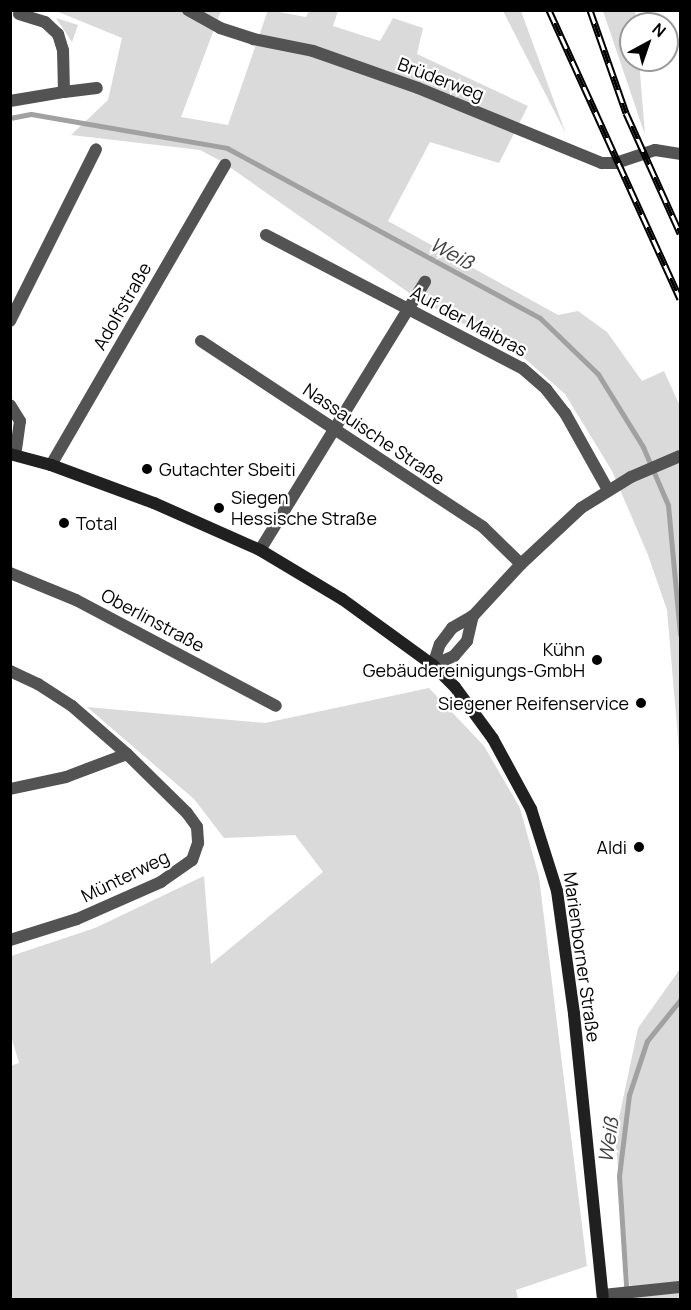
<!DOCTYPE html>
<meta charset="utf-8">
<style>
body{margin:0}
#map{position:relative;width:691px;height:1310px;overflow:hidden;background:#fff;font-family:Manrope,sans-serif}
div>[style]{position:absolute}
.green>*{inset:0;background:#dadada}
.stream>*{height:5px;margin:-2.5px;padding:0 2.5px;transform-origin:2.5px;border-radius:2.5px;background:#a1a1a1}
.minor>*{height:12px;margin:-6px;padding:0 6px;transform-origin:6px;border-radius:6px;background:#535353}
.tertiary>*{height:12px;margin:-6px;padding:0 6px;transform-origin:6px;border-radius:6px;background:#535353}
.secondary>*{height:12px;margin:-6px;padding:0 6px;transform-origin:6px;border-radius:6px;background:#202020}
.rail>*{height:7px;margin-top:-3.5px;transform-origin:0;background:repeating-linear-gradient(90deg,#fff 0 14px,#000 0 28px);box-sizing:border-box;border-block:2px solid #000}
.dots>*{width:16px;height:16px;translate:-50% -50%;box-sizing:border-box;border:3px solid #fff;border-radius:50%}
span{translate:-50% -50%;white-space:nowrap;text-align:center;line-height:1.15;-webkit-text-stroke:4.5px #fff;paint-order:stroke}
.street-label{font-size:18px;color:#000}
.poi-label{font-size:18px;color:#000}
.left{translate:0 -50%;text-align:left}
.right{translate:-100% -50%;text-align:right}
.water-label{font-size:20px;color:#424242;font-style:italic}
.frame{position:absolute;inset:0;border:12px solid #000;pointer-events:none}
.north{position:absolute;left:619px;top:12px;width:60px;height:60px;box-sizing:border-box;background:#fff;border:2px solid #999;border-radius:50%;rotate:40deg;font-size:16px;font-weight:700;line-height:24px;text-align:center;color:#000}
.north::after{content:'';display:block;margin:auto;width:21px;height:27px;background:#000;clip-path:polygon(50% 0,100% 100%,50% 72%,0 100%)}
</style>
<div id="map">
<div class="green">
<i style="clip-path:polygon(268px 10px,306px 17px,309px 11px,338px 11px,333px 26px,380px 41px,393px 18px,423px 28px,417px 54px,528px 106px,499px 163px,430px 142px,388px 221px,558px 315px,578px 311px,607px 332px,642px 381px,664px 371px,680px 406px,680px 762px,667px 610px,648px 555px,612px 471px,565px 394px,523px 357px,415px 297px,221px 161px,200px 150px,71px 135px,108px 100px,122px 38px,56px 11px,221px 11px,181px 117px,228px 125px)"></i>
<i style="clip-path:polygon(503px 11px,521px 11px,566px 134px)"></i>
<i style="clip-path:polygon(603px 11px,635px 11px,636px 24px,631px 24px,631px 60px,639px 60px,645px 135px)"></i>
<i style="clip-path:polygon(56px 18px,78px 25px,72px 42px)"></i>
<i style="clip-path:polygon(429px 688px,484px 746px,520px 808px,539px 877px,587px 1266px,516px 1290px,518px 1299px,11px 1299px,10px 1066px,19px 1063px,11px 1036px,11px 956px,95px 928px,204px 876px,211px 964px,323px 872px,295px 835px,224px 838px,194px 799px,87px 707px,265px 723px)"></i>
<i style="clip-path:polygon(680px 969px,680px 1299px,631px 1299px,615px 1137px,638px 1028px)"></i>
</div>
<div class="stream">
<i style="left:10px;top:118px;width:21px;rotate:-11deg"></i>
<i style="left:31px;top:114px;width:199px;rotate:9.8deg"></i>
<i style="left:227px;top:148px;width:356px;rotate:28.5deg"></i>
<i style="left:540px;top:318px;width:81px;rotate:44deg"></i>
<i style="left:598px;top:374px;width:86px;rotate:58.3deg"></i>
<i style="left:643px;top:447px;width:63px;rotate:66.7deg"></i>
<i style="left:668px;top:505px;width:130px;rotate:84.7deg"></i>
<i style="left:627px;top:1300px;width:124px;rotate:-93.7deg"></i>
<i style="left:619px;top:1176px;width:82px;rotate:-83deg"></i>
<i style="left:629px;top:1095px;width:57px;rotate:-71.6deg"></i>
<i style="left:647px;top:1041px;width:53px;rotate:-51.2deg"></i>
</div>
<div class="minor">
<i style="left:19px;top:14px;width:27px;rotate:17deg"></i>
<i style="left:45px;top:22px;width:18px;rotate:43deg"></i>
<i style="left:58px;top:34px;width:17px;rotate:73deg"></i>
<i style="left:63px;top:50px;width:42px;rotate:88.6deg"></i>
<i style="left:64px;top:92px;width:33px;rotate:-7deg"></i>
<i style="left:10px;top:101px;width:55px;rotate:-9.5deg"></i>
<i style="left:266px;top:235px;width:288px;rotate:27.5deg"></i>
<i style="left:522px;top:368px;width:32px;rotate:41deg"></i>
<i style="left:546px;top:389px;width:31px;rotate:52deg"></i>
<i style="left:565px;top:413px;width:88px;rotate:60.8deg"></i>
<i style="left:10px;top:321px;width:192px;rotate:-63.4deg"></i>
<i style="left:201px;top:341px;width:338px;rotate:33.4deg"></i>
<i style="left:483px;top:527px;width:53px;rotate:44.2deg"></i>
<i style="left:10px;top:405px;width:19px;rotate:58deg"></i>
<i style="left:20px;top:421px;width:34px;rotate:98deg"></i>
<i style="left:51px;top:465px;width:347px;rotate:-59.9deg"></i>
<i style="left:260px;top:550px;width:315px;rotate:-58.4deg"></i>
<i style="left:10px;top:573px;width:71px;rotate:22.2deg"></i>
<i style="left:76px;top:600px;width:226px;rotate:27.9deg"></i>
<i style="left:433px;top:665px;width:22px;rotate:-72deg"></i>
<i style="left:440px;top:644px;width:20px;rotate:-53deg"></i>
<i style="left:452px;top:628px;width:24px;rotate:-30deg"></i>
<i style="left:473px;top:616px;width:71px;rotate:-47.3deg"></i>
<i style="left:521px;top:564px;width:82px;rotate:-43deg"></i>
<i style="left:581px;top:508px;width:59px;rotate:-31.8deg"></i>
<i style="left:631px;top:477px;width:53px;rotate:-23.2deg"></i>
<i style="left:433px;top:665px;width:23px;rotate:-23deg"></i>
<i style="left:454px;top:656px;width:20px;rotate:-49deg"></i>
<i style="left:467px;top:641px;width:26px;rotate:-77deg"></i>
<i style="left:10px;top:671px;width:31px;rotate:25deg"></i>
<i style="left:38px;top:684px;width:40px;rotate:32.9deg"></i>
<i style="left:72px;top:706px;width:73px;rotate:41.1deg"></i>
<i style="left:127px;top:754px;width:84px;rotate:44.5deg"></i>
<i style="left:187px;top:813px;width:17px;rotate:54deg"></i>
<i style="left:197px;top:827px;width:16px;rotate:86deg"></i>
<i style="left:198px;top:843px;width:18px;rotate:109deg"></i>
<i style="left:192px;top:860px;width:38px;rotate:145deg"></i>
<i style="left:161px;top:882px;width:92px;rotate:156.2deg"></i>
<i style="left:77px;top:919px;width:70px;rotate:162.6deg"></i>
<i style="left:10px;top:789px;width:57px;rotate:-12.1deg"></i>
<i style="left:66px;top:777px;width:65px;rotate:-20.7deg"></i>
<i style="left:603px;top:1295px;width:77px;rotate:-5.9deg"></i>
</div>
<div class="tertiary">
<i style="left:188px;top:10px;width:37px;rotate:29deg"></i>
<i style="left:220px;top:28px;width:35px;rotate:18deg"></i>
<i style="left:253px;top:39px;width:61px;rotate:11.3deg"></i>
<i style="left:313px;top:51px;width:111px;rotate:19.4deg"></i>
<i style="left:418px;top:88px;width:199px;rotate:22.2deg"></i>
<i style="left:602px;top:163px;width:14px"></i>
<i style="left:616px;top:163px;width:41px;rotate:-18.4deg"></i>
<i style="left:655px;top:150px;width:25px;rotate:9deg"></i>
</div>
<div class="secondary">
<i style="left:10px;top:454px;width:42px;rotate:15deg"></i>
<i style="left:51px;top:465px;width:110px;rotate:20.3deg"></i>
<i style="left:154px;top:503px;width:116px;rotate:23.9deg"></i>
<i style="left:260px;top:550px;width:96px;rotate:30.9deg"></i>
<i style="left:342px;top:599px;width:112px;rotate:36deg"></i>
<i style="left:433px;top:665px;width:31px;rotate:45deg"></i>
<i style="left:455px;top:687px;width:64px;rotate:53.8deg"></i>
<i style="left:493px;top:739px;width:80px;rotate:61.5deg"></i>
<i style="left:531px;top:809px;width:86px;rotate:72.4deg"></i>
<i style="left:557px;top:891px;width:124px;rotate:82.1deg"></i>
<i style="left:574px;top:1014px;width:287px;rotate:84.2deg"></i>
</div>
<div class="rail">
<i style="left:549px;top:10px;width:317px;rotate:65.6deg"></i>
<i style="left:590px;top:10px;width:109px;rotate:70.7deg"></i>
<i style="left:626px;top:113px;width:132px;rotate:65.8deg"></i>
</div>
<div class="dots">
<i style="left:147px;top:469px;background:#000"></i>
<i style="left:219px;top:508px;background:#000"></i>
<i style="left:64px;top:523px;background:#000"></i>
<i style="left:597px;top:660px;background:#000"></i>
<i style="left:641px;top:703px;background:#000"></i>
<i style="left:639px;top:847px;background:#000"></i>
</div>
<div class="street-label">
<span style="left:441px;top:79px;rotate:21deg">Brüderweg</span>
<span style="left:122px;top:306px;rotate:-60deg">Adolfstraße</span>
<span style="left:469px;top:321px;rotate:28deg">Auf der Maibras</span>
<span style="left:374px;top:434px;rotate:34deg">Nassauische Straße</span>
<span style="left:153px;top:620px;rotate:28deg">Oberlinstraße</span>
<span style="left:125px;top:876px;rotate:-26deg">Münterweg</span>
<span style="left:582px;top:957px;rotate:82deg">Marienborner Straße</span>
</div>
<div class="poi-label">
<span class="left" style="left:159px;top:469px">Gutachter Sbeiti</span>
<span class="left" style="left:231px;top:508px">Siegen<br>Hessische Straße</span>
<span class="left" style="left:76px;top:523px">Total</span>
<span class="right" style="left:585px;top:660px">Kühn<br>Gebäudereinigungs-GmbH</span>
<span class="right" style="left:629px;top:703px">Siegener Reifenservice</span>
<span class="right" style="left:627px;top:847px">Aldi</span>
</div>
<div class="water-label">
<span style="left:452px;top:253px;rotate:28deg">Weiß</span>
<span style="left:608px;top:1140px;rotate:-82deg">Weiß</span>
</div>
<div class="frame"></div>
<div class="north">N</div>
</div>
